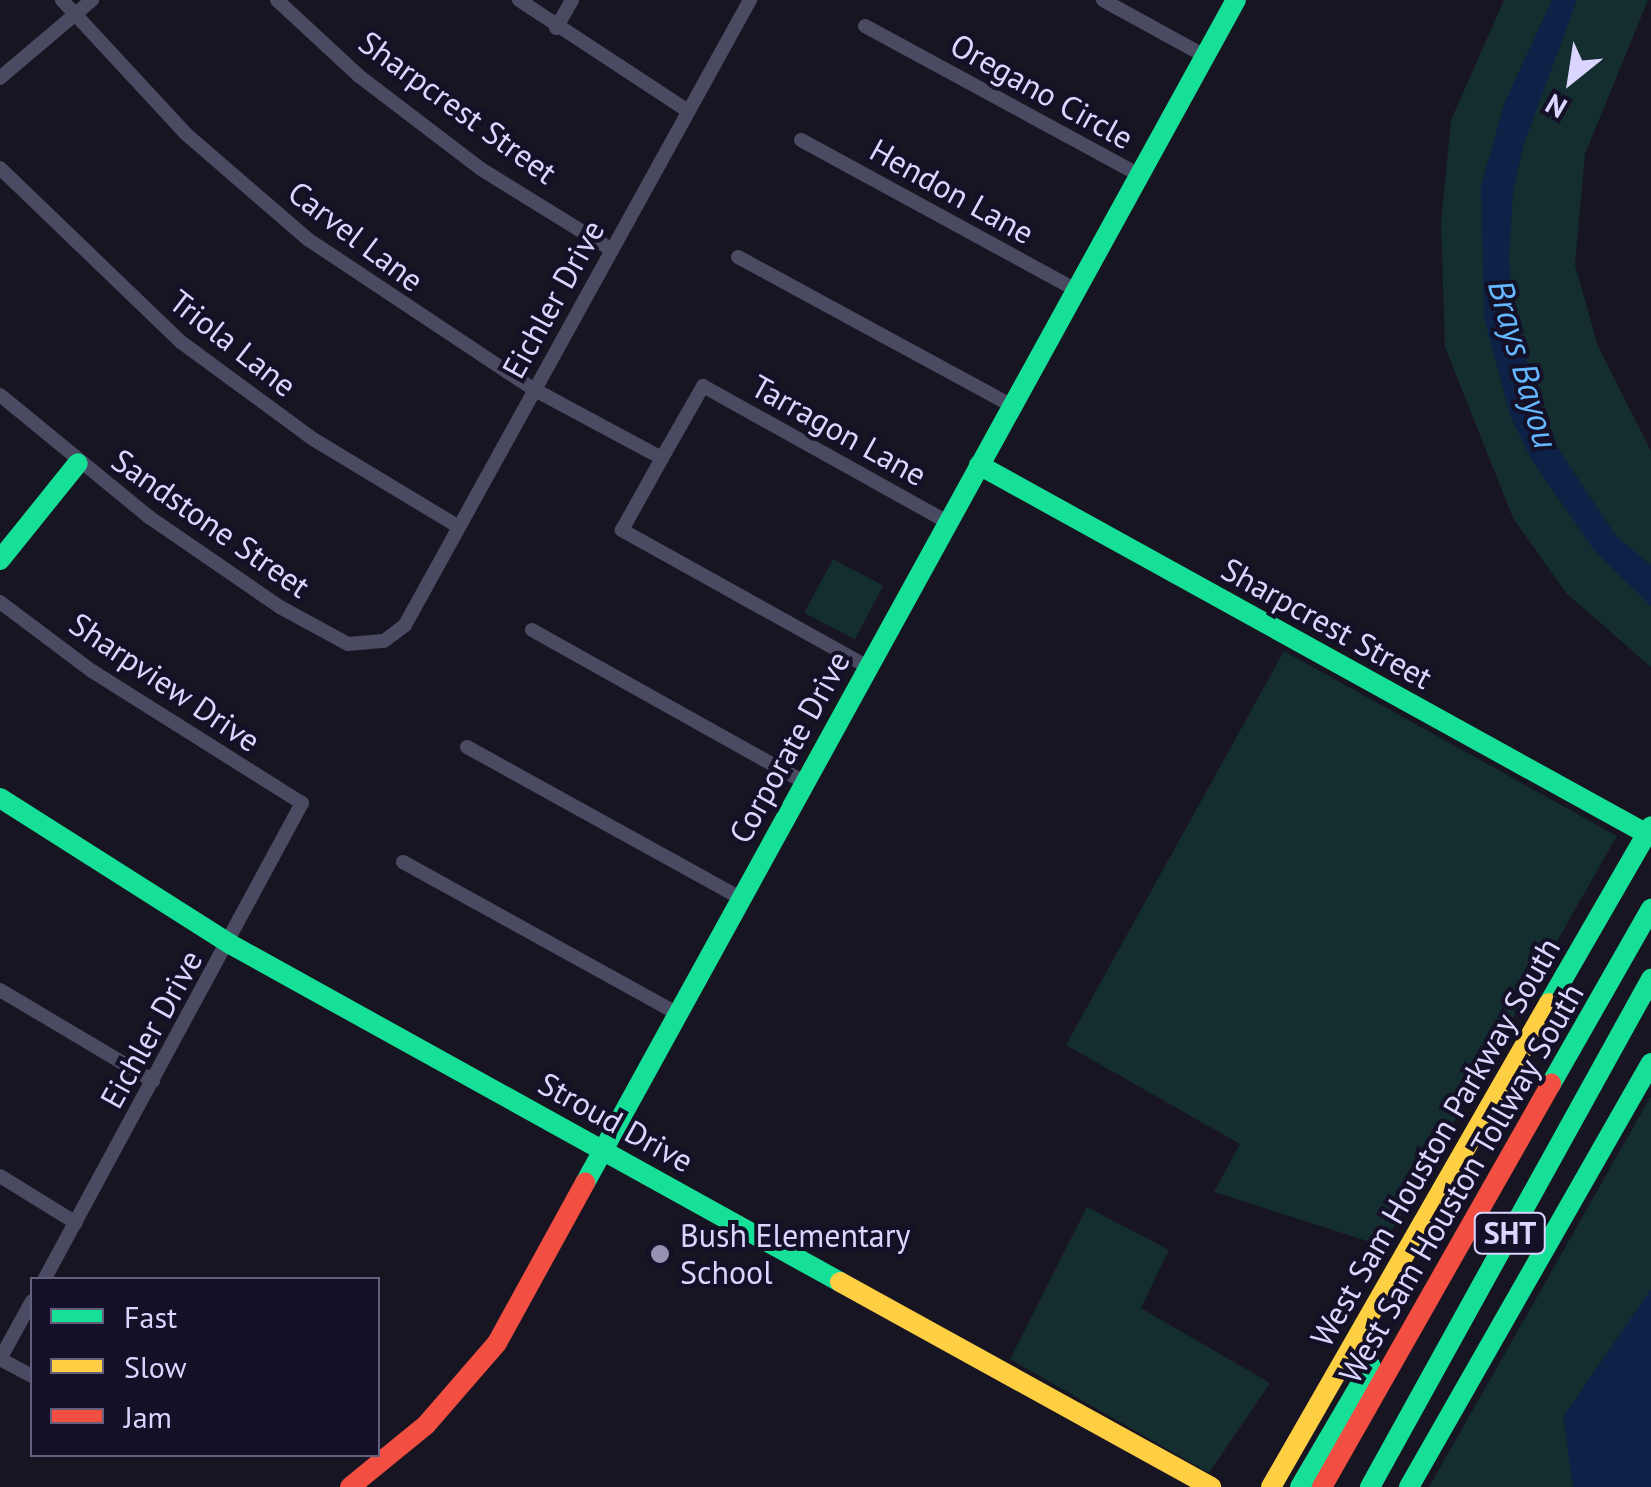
<!DOCTYPE html>
<style>
body{margin:0}
#map{position:relative;width:1651px;height:1487px;overflow:hidden;background:#181522;font-family:"PT Sans",sans-serif}
div>[style]{position:absolute}
.green>*{inset:0;background:#142d2e;transform-origin:0 0}
.water>*{inset:0;background:#0d2246}
.street>*{height:14px;margin:-7px;padding:0 7px;transform-origin:7px;border-radius:7px;background:#4b4a63}
.fast>*{height:20px;margin:-10px;padding:0 10px;transform-origin:10px;border-radius:10px;background:#16e098}
.slow>*{height:20px;margin:-10px;padding:0 10px;transform-origin:10px;border-radius:10px;background:#ffcf43}
.jam>*{height:20px;margin:-10px;padding:0 10px;transform-origin:10px;border-radius:10px;background:#f24e42}
.dots>*{width:28px;height:28px;translate:-50% -50%;box-sizing:border-box;border:5px solid #141027;border-radius:50%}
span{translate:-50% -50%;white-space:nowrap;text-align:center;line-height:1.15;-webkit-text-stroke:8px #141027;paint-order:stroke}
.shield-label span{padding:2px 8px;background:#141027;border:2px solid;border-radius:8px;-webkit-text-stroke-width:0}
.shield-label{font-size:30px;color:#dbd6ff;font-weight:700}
.street-label{font-size:32px;color:#dbd6ff}
.poi-label{font-size:32px;color:#dbd6ff}
.left{translate:0 -50%;text-align:left}
.water-label{font-size:35px;color:#64b8ff;font-style:italic}
.legend{position:absolute;left:30px;top:1277px;width:350px;height:180px;box-sizing:border-box;background:#141027;border:2px solid #645f7d;margin:0;padding:12px 18px;list-style:none;font-size:30px;color:#dbd6ff}
.legend li{display:flex;align-items:center;gap:20px;height:50px}
.legend b{width:50px;border:2px solid #645f7d}
.north{position:absolute;left:1521px;top:30px;width:100px;height:100px;-webkit-text-stroke:8px #141027;paint-order:stroke;rotate:210deg;font-size:28px;font-weight:700;line-height:40px;text-align:center;color:#dbd6ff}
.north::after{content:'';display:block;margin:auto;width:35px;height:45px;background:#dbd6ff;clip-path:polygon(50% 0,100% 100%,50% 72%,0 100%)}
</style>
<div id="map">
<div class="green">
<i style="clip-path:polygon(1504px 0,1648px 0,1585px 154px,1575px 265px,1598px 346px,1651px 451px,1651px 667px,1566px 593px,1513px 518px,1445px 347px,1441px 223px,1451px 120px)"></i>
<i style="left:833px;top:559px;width:57px;height:61px;rotate:28deg"></i>
<i style="clip-path:polygon(1284px 651px,1617px 836px,1383px 1246px,1214px 1192px,1240px 1144px,1066px 1045px)"></i>
<i style="clip-path:polygon(1651px 1096px,1651px 1487px,1429px 1487px)"></i>
<i style="clip-path:polygon(1087px 1207px,1169px 1250px,1141px 1308px,1270px 1383px,1209px 1473px,1010px 1359px)"></i>
</div>
<div class="water">
<i style="clip-path:polygon(1552px 0,1577px 0,1524px 144px,1513px 192px,1509px 259px,1515px 322px,1551px 438px,1616px 536px,1651px 565px,1651px 606px,1594px 550px,1531px 459px,1510px 415px,1484px 318px,1481px 186px,1504px 104px)"></i>
<i style="clip-path:polygon(1651px 1289px,1651px 1487px,1573px 1487px,1563px 1417px)"></i>
</div>
<div class="street">
<i style="left:62px;top:0;width:183px;rotate:47.2deg"></i>
<i style="left:186px;top:134px;width:162px;rotate:40.8deg"></i>
<i style="left:309px;top:240px;width:271px;rotate:33.6deg"></i>
<i style="left:535px;top:390px;width:144px;rotate:28.2deg"></i>
<i style="left:277px;top:0;width:112px;rotate:42.8deg"></i>
<i style="left:359px;top:76px;width:153px;rotate:37.3deg"></i>
<i style="left:481px;top:169px;width:154px;rotate:31.7deg"></i>
<i style="left:519px;top:0;width:202px;rotate:33.3deg"></i>
<i style="left:1103px;top:0;width:116px;rotate:28.8deg"></i>
<i style="left:865px;top:26px;width:312px;rotate:28.5deg"></i>
<i style="left:556px;top:28px;width:32px;rotate:-60deg"></i>
<i style="left:0;top:78px;width:121px;rotate:-40.3deg"></i>
<i style="left:801px;top:140px;width:313px;rotate:28.6deg"></i>
<i style="left:0;top:168px;width:251px;rotate:43.9deg"></i>
<i style="left:181px;top:342px;width:164px;rotate:36.3deg"></i>
<i style="left:313px;top:439px;width:170px;rotate:31.1deg"></i>
<i style="left:738px;top:257px;width:312px;rotate:28.5deg"></i>
<i style="left:0;top:395px;width:193px;rotate:39.3deg"></i>
<i style="left:149px;top:517px;width:159px;rotate:34.5deg"></i>
<i style="left:280px;top:607px;width:77px;rotate:28.6deg"></i>
<i style="left:348px;top:644px;width:36px;rotate:-5deg"></i>
<i style="left:384px;top:641px;width:26px;rotate:-37deg"></i>
<i style="left:405px;top:625px;width:714px;rotate:-61.1deg"></i>
<i style="left:0;top:602px;width:115px;rotate:36.9deg"></i>
<i style="left:92px;top:671px;width:248px;rotate:32.2deg"></i>
<i style="left:302px;top:803px;width:542px;rotate:118.41deg"></i>
<i style="left:532px;top:630px;width:312px;rotate:29.2deg"></i>
<i style="left:868px;top:667px;width:282px;rotate:-150.9deg"></i>
<i style="left:622px;top:530px;width:82px;rotate:-60.9deg"></i>
<i style="left:662px;top:458px;width:83px;rotate:-60.3deg"></i>
<i style="left:703px;top:386px;width:279px;rotate:29.1deg"></i>
<i style="left:467px;top:747px;width:312px;rotate:28.9deg"></i>
<i style="left:403px;top:862px;width:312px;rotate:28.9deg"></i>
<i style="left:0;top:990px;width:178px;rotate:30.7deg"></i>
<i style="left:0;top:1176px;width:89px;rotate:31.7deg"></i>
<i style="left:0;top:1359px;width:66px;rotate:-61.1deg"></i>
<i style="left:0;top:1359px;width:36px;rotate:28deg"></i>
</div>
<div class="fast">
<i style="left:979px;top:465px;width:763px;rotate:28.92deg"></i>
<i style="left:0;top:560px;width:124px;rotate:-51.2deg"></i>
<i style="left:0;top:798px;width:272px;rotate:32.4deg"></i>
<i style="left:230px;top:944px;width:697px;rotate:28.99deg"></i>
<i style="left:1549px;top:1003px;width:204px;rotate:-60deg"></i>
<i style="left:1551px;top:1084px;width:202px;rotate:-60.3deg"></i>
<i style="left:585px;top:1183px;width:1350px;rotate:-61.18deg"></i>
<i style="left:1300px;top:1487px;width:140px;rotate:-59.6deg"></i>
<i style="left:1370px;top:1487px;width:581px;rotate:-61.05deg"></i>
<i style="left:1409px;top:1487px;width:488px;rotate:-60.3deg"></i>
</div>
<div class="slow">
<i style="left:840px;top:1282px;width:424px;rotate:28.9deg"></i>
<i style="left:1271px;top:1487px;width:558px;rotate:-60.13deg"></i>
</div>
<div class="jam">
<i style="left:350px;top:1487px;width:98px;rotate:-39.2deg"></i>
<i style="left:426px;top:1425px;width:108px;rotate:-49.1deg"></i>
<i style="left:497px;top:1343px;width:183px;rotate:-61.2deg"></i>
<i style="left:1322px;top:1487px;width:464px;rotate:-60.4deg"></i>
</div>
<div class="dots">
<i style="left:660px;top:1254px;background:#9792b2"></i>
</div>
<div class="shield-label">
<span style="left:1510px;top:1233px">SHT</span>
</div>
<div class="street-label">
<span style="left:1042px;top:91px;rotate:29deg">Oregano Circle</span>
<span style="left:458px;top:107px;rotate:36deg">Sharpcrest Street</span>
<span style="left:952px;top:191px;rotate:29deg">Hendon Lane</span>
<span style="left:356px;top:236px;rotate:37deg">Carvel Lane</span>
<span style="left:553px;top:299px;rotate:-61deg">Eichler Drive</span>
<span style="left:233px;top:343px;rotate:38deg">Triola Lane</span>
<span style="left:839px;top:430px;rotate:29deg">Tarragon Lane</span>
<span style="left:211px;top:523px;rotate:35deg">Sandstone Street</span>
<span style="left:1327px;top:623px;rotate:29deg">Sharpcrest Street</span>
<span style="left:165px;top:682px;rotate:34deg">Sharpview Drive</span>
<span style="left:789px;top:747px;rotate:-61deg">Corporate Drive</span>
<span style="left:151px;top:1029px;rotate:-61deg">Eichler Drive</span>
<span style="left:616px;top:1122px;rotate:29deg">Stroud Drive</span>
<span style="left:1435px;top:1142px;rotate:-60deg">West Sam Houston Parkway South</span>
<span style="left:1461px;top:1183px;rotate:-60deg">West Sam Houston Tollway South</span>
</div>
<div class="poi-label">
<span class="left" style="left:680px;top:1254px">Bush Elementary<br>School</span>
</div>
<div class="water-label">
<span style="left:1524px;top:364px;rotate:74deg">Brays Bayou</span>
</div>
<ul class="legend">
<li><b style="height:12px;background:#16e098"></b>Fast</li>
<li><b style="height:12px;background:#ffcf43"></b>Slow</li>
<li><b style="height:12px;background:#f24e42"></b>Jam</li>
</ul>
<div class="north">N</div>
</div>
